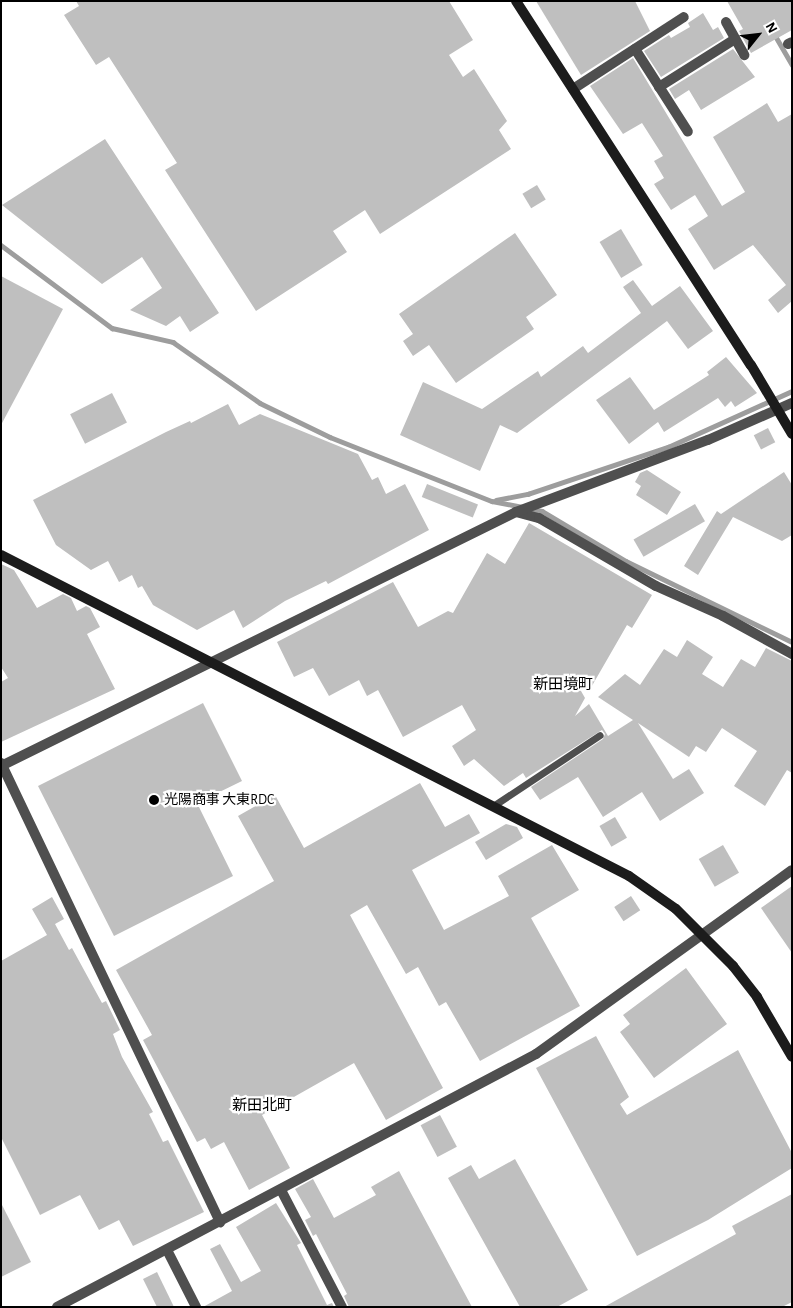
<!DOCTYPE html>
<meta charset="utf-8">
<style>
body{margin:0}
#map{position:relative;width:793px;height:1308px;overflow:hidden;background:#fff;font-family:"Alegreya Sans","Noto Sans JP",sans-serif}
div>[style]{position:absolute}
.stream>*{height:4.5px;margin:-2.25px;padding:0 2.25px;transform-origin:2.25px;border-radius:2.25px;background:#9d9d9d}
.building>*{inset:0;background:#bfbfbf;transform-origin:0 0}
.lane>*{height:7px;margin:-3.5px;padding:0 3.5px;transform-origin:3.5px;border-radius:3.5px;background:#4f4f4f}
.street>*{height:10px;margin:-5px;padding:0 5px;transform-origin:5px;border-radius:5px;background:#4f4f4f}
.secondary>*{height:10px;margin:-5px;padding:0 5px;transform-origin:5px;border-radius:5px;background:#1c1c1c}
.dots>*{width:14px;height:14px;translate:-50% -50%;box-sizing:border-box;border:2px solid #fff;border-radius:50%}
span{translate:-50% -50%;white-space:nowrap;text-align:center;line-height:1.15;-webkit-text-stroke:4.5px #fff;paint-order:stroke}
.poi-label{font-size:14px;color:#000}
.left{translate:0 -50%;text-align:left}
.neighbourhood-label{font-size:15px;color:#000}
.frame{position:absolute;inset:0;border:2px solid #000;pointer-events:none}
.north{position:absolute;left:733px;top:10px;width:50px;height:50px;-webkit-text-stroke:4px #fff;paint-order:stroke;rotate:61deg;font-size:14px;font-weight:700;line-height:20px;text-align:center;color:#000}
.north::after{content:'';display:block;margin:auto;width:18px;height:22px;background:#000;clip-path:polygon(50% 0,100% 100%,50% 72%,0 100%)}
</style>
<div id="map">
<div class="stream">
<i style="left:775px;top:35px;width:34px;rotate:60deg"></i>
<i style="left:1px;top:245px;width:139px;rotate:36.8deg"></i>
<i style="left:112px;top:328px;width:63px;rotate:12.9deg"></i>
<i style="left:173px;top:342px;width:106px;rotate:35deg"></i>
<i style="left:260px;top:403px;width:78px;rotate:25.9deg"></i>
<i style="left:330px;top:437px;width:174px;rotate:21.6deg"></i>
<i style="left:492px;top:501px;width:32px;rotate:11deg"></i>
<i style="left:496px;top:500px;width:33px;rotate:-11deg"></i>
<i style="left:528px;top:494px;width:148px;rotate:-18.6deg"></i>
<i style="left:668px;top:447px;width:136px;rotate:-24.3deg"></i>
<i style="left:531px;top:509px;width:11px;rotate:10deg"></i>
<i style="left:542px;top:511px;width:98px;rotate:30.8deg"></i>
<i style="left:626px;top:561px;width:185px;rotate:26deg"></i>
</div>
<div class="building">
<i style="clip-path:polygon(76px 1px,449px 1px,473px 40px,449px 55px,463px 77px,474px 69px,507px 121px,499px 130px,511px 149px,380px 234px,365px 210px,333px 231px,347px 252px,256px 311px,165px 170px,177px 163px,109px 57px,96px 65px,64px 15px,79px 6px)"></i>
<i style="clip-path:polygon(536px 1px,635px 1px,650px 31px,581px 75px)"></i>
<i style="clip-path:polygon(727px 1px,792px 1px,792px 30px,751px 53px,739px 31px,743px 29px)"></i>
<i style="clip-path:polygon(703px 13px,713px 30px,718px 27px,724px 38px,661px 77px,644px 51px,669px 35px,671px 38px,690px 27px,688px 23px)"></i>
<i style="clip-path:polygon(733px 49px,755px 77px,701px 110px,689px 90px,675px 99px,669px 89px)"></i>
<i style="clip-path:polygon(633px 58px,722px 206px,745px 192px,713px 137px,767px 103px,778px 122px,792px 114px,792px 301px,778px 313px,768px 300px,786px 285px,753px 245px,714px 270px,688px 229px,708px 216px,695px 195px,671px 210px,654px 184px,664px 178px,654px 161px,663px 156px,642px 123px,623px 134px,590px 86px)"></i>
<i style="clip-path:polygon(105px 139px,219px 313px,190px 332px,180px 316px,166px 326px,130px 310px,162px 288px,142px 257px,102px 284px,2px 205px)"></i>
<i style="left:537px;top:185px;width:17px;height:17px;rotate:59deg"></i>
<i style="left:621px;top:229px;width:42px;height:25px;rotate:59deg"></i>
<i style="clip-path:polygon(515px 233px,557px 295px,526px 317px,534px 329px,456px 383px,429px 345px,413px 356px,403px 341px,413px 334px,399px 314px)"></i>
<i style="clip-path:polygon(1px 276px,63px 309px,1px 425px)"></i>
<i style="clip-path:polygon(633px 280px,652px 306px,680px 286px,713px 331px,688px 349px,667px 321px,517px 433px,500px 425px,480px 471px,400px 435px,423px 382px,482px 409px,538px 371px,541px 377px,583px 346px,588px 353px,641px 313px,623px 287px)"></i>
<i style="clip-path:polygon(726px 357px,757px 393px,735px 407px,731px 401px,725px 407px,718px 398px,664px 432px,658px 422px,629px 444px,596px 400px,630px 377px,654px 410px,709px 375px,707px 372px)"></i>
<i style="left:112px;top:393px;width:33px;height:47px;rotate:63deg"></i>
<i style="clip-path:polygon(228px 404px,239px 425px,260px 414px,358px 454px,372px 480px,378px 477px,386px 494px,405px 484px,429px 530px,328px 584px,326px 581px,285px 601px,243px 628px,234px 610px,197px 630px,153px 605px,142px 586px,138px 588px,132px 575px,119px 582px,108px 561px,91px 570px,56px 545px,33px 500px,166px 432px,190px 421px,191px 423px)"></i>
<i style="left:768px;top:428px;width:16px;height:16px;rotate:63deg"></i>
<i style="clip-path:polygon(647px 470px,681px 492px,667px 515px,636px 495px,641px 486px,635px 482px,640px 473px)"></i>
<i style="clip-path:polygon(784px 472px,792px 485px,792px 535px,782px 541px,733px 517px,698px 575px,684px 566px,717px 511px,721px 514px)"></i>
<i style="left:427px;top:484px;width:55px;height:14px;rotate:22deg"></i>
<i style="left:695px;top:504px;width:20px;height:71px;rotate:60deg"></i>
<i style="clip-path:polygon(529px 523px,652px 595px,632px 628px,627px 625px,589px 691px,577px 684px,585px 698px,575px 716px,589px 704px,608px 736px,633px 720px,598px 697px,625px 674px,640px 685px,664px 649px,677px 657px,687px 640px,713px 657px,702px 674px,723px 687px,741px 659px,755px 667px,766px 648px,792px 661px,792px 773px,787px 770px,765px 806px,734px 786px,757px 751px,722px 728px,706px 752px,696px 746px,689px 757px,638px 723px,673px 779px,689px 769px,704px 793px,660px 821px,642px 792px,603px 817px,578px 777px,540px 800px,531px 787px,603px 739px,605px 734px,602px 730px,526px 778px,523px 773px,504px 786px,474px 759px,464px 766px,452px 746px,476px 730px,462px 705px,403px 737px,378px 690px,367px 696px,359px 680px,329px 696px,313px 668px,294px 677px,277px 642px,393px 582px,418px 627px,448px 611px,453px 613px,487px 553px,505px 564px)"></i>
<i style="clip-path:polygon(1px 564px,14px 570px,37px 608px,63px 594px,71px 598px,77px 611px,86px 606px,90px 608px,100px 627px,87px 634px,115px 689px,1px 742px,1px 682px,8px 678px,1px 667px)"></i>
<i style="clip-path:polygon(203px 703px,242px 781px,197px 803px,233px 876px,114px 936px,38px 786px)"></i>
<i style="clip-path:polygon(420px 783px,445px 827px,469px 814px,480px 833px,412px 870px,444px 930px,509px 896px,498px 876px,552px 845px,579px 890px,531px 918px,580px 1006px,480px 1061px,446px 1002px,439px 1006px,418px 967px,406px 974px,367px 905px,350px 915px,443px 1088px,386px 1120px,354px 1063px,262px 1115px,290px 1168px,249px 1190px,224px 1142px,211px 1149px,205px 1138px,197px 1142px,143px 1040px,152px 1035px,116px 970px,274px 881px,238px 816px,275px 795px,304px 848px)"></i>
<i style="left:615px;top:817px;width:24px;height:18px;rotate:60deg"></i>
<i style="clip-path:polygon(506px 824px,517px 827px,523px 838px,486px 860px,475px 842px)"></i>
<i style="left:723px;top:845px;width:32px;height:28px;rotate:60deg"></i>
<i style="clip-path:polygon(792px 886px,792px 953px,761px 908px)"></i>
<i style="left:631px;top:896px;width:17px;height:20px;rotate:57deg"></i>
<i style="clip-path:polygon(52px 897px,64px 919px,55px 924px,69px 950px,72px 948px,102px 1003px,106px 1001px,120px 1030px,113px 1034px,122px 1057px,153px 1112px,149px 1114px,163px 1142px,168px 1140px,204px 1212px,133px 1246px,119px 1220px,99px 1230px,80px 1195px,40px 1215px,1px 1137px,1px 961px,47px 935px,32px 909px)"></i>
<i style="clip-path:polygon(686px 968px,727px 1024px,654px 1078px,620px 1032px,630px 1024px,623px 1015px)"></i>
<i style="clip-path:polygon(596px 1036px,629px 1097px,620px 1104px,627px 1115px,738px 1050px,792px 1153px,792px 1168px,708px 1220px,637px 1256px,536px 1068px)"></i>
<i style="left:440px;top:1115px;width:36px;height:22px;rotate:62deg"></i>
<i style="clip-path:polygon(515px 1159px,588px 1290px,557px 1307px,520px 1307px,448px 1178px,471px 1165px,479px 1179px)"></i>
<i style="clip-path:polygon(399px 1171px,472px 1307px,349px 1307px,344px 1296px,347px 1294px,316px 1234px,313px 1236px,305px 1220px,311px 1217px,295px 1189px,313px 1179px,334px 1218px,376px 1195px,371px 1187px)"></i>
<i style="clip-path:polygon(792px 1194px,792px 1302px,782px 1307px,604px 1307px,736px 1234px,732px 1226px)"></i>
<i style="clip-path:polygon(1px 1203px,31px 1262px,1px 1277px)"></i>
<i style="clip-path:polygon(276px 1203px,301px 1243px,297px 1245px,327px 1305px,332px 1303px,334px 1307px,203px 1307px,232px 1291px,210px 1249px,220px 1244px,241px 1282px,261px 1271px,236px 1227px)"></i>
<i style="clip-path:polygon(157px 1272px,174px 1307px,157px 1307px,143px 1279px)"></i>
</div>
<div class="lane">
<i style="left:493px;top:806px;width:128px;rotate:-33.6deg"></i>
</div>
<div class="street">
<i style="left:726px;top:22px;width:38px;rotate:61deg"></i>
<i style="left:788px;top:44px;width:4px;rotate:-27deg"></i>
<i style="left:635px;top:49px;width:98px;rotate:57.4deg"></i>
<i style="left:659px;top:87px;width:90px;rotate:-32.3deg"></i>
<i style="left:573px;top:89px;width:132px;rotate:-33deg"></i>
<i style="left:516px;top:512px;width:24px;rotate:15deg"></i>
<i style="left:539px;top:518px;width:135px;rotate:30.2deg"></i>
<i style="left:656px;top:586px;width:73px;rotate:24.1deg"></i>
<i style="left:723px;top:616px;width:79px;rotate:28.8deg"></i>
<i style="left:1px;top:763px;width:509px;rotate:64.49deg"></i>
<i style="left:1px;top:766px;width:574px;rotate:-26.25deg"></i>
<i style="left:516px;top:512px;width:205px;rotate:-20.6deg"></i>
<i style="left:708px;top:440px;width:92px;rotate:-23.8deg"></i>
<i style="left:281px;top:1190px;width:132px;rotate:62.5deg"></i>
<i style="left:167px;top:1250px;width:64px;rotate:63deg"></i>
<i style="left:57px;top:1307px;width:542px;rotate:-27.84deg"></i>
<i style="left:536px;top:1054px;width:315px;rotate:-35.7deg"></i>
</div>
<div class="secondary">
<i style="left:516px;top:1px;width:433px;rotate:57.2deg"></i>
<i style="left:751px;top:365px;width:80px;rotate:59.3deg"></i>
<i style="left:1px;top:555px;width:705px;rotate:27.07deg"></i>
<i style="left:629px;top:876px;width:57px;rotate:35.1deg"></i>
<i style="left:676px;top:909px;width:81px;rotate:45deg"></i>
<i style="left:733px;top:966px;width:39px;rotate:52deg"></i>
<i style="left:757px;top:997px;width:69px;rotate:59.7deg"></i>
</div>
<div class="dots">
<i style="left:154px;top:800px;background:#000"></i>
</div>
<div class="poi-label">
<span class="left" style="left:164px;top:800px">光陽商事 大東RDC</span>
</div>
<div class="neighbourhood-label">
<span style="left:563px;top:685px">新田境町</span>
<span style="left:262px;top:1106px">新田北町</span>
</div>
<div class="frame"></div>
<div class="north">N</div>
</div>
